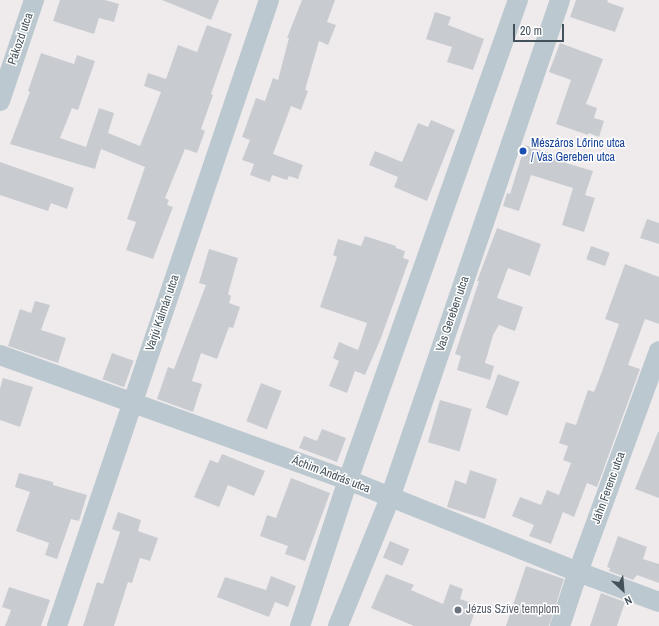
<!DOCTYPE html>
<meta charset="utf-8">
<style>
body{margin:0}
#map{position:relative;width:659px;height:626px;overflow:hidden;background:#efebec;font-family:"Archivo Narrow",sans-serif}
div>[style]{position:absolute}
.building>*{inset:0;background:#c8ccd1;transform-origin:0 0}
.street>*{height:20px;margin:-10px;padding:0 10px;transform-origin:10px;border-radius:10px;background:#bbc8cf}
.dots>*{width:11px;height:11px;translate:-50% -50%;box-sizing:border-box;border:2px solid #fff;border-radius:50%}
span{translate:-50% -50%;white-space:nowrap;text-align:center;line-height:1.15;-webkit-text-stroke:3px #fff;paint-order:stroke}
.street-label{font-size:12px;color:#43515a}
.transit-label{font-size:12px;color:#164399}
.left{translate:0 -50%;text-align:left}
.worship-label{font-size:12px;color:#5b616d}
.north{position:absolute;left:603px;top:570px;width:40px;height:40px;-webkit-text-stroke:3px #fff;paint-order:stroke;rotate:154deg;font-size:11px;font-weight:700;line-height:16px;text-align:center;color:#43515a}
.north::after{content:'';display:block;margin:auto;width:14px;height:18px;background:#43515a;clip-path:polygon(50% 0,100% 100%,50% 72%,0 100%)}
.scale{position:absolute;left:513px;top:24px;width:51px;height:18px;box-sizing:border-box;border:2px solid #43515a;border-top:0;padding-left:5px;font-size:12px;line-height:14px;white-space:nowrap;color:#43515a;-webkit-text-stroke:3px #fff;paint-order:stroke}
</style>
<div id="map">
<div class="building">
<i style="clip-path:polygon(60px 0,105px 0,119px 4px,114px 22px,99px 18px,94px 34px,53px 21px)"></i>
<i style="clip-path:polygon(162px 0,219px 0,211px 20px)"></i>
<i style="clip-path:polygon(302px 0,335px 0,327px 22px,336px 25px,328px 45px,319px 41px,305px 90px,308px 91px,301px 110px,291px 106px,273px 154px,303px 165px,298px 179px,289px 176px,287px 180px,272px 175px,270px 182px,250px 175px,254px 164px,242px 160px,250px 140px,242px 137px,256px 98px,265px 101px,273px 78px,278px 80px,289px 38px,287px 38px)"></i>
<i style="clip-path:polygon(576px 0,608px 0,607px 2px,624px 8px,615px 32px,570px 17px)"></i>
<i style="clip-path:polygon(435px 12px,451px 17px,448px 25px,484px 39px,473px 70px,447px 62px,452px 47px,426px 39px)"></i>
<i style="clip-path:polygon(207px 25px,232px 34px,211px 94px,213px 95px,201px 129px,205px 131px,197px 153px,185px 149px,165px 198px,169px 200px,167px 205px,173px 207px,153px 259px,126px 250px,136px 222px,127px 219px,145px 167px,101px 149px,95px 169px,10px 144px,30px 92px,28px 91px,41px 53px,74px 64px,77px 55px,95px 61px,78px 110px,72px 108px,60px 138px,86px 147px,99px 108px,114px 113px,108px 133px,140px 146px,161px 92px,144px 86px,148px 73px,166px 79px,178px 45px,197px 52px)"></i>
<i style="clip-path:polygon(560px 43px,603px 59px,586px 104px,597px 108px,594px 118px,604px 121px,599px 137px,589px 133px,588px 135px,556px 124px,571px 80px,549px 72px)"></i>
<i style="clip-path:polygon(431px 120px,455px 130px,427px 201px,394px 187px,398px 177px,369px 165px,375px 151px,402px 162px,418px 123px,428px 127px)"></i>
<i style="clip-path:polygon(525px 145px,567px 159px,566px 163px,593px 171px,585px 195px,595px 198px,584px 232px,562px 225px,573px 188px,531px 175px,519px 211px,503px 206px,507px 193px,510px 194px)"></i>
<i style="clip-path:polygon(0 162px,74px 188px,67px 209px,51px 203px,48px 211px,0 195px)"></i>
<i style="clip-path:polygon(647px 219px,659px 223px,659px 244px,640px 238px)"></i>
<i style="clip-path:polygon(497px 228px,541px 244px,530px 276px,508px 268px,497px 298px,523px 307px,515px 331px,499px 325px,493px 335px,485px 363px,494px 366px,490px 380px,457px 370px,461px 356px,455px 354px,479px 281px,477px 281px)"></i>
<i style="clip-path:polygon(365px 236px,396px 246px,396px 248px,405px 251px,403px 258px,409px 260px,381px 338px,365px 375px,355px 371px,347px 393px,329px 386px,339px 361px,333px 358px,339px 342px,358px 350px,367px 323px,320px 307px,337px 257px,333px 255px,338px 239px,361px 246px)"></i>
<i style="left:591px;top:246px;width:20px;height:14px;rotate:20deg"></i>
<i style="clip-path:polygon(209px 249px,238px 258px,228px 294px,231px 296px,229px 303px,240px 307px,233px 328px,229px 327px,217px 359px,201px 353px,192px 381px,202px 384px,193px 412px,157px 399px,168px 367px,174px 369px,206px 285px,199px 283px)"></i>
<i style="clip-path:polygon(625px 264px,659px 277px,659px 324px,645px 319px,628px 365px,640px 369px,597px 487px,587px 483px,574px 517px,563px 512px,551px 544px,529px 536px,534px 525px,512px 516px,520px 497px,541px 505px,547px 490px,559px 495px,571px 463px,563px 460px,568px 446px,559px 443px,566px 422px,576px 425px,588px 390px,594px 392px,601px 374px,619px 324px,605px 319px)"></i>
<i style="clip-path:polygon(35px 301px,50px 305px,41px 330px,66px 338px,58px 363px,8px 346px,20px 309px,31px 313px)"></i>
<i style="left:112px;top:353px;width:23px;height:28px;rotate:20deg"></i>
<i style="left:498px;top:374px;width:23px;height:36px;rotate:20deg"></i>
<i style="clip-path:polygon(3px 378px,33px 387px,20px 427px,0 420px,0 389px)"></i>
<i style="left:261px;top:383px;width:22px;height:41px;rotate:21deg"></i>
<i style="left:440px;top:400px;width:33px;height:44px;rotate:16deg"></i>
<i style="clip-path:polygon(322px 429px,346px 438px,337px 462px,299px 448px,304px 436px,317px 441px)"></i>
<i style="clip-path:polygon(658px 432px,659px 432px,659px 498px,635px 489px)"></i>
<i style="clip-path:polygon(222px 454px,265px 471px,254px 496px,228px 485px,219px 507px,194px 497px,210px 460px,218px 463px)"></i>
<i style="clip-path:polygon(470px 470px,497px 479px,485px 519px,447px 507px,455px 480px,466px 484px)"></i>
<i style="clip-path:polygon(19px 473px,53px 482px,53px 485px,87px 495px,79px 521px,71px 519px,57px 559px,45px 555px,49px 543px,16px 531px,30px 492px,15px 487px)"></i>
<i style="clip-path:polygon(291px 478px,330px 493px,305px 561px,285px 554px,288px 546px,260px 536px,267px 515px,276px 518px)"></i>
<i style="clip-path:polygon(118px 512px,141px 520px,138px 531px,158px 538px,150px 561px,140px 558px,132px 583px,128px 582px,114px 626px,83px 626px,97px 582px,103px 584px,120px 532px,112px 529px)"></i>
<i style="clip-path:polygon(618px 536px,647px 547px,643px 559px,659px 564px,659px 583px,637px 575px,633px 580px,609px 571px,610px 568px,607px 567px)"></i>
<i style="left:390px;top:541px;width:21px;height:18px;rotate:23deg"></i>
<i style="clip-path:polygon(526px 566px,564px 579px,549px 626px,506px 626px)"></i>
<i style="clip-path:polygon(386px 574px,414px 585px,411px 590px,443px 604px,450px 584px,463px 589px,460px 599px,477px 605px,470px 626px,414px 626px,371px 608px)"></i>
<i style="clip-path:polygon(271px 576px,296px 586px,288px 607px,275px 602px,269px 617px,217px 597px,225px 577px,266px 590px)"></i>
<i style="clip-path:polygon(9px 587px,50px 600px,41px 626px,5px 626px,11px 610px,2px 607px)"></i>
<i style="clip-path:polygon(601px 593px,625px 602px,617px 626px,590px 626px)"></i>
</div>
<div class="street">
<i style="left:0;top:101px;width:107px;rotate:-71.4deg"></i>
<i style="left:0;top:355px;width:370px;rotate:19.8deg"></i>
<i style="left:348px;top:480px;width:248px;rotate:21.8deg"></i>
<i style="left:578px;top:572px;width:86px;rotate:20.3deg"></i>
<i style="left:57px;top:626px;width:661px;rotate:-71.29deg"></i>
<i style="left:300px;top:626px;width:154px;rotate:-71.8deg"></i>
<i style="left:348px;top:480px;width:509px;rotate:-70.5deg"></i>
<i style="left:338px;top:626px;width:138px;rotate:-67.9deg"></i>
<i style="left:390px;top:498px;width:526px;rotate:-71.15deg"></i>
<i style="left:560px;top:626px;width:57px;rotate:-71.6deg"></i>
<i style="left:578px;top:572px;width:235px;rotate:-69.9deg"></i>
</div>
<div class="dots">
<i style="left:523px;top:151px;background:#1a4fb4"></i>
<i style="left:458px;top:610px;background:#6b7280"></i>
</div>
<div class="street-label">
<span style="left:21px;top:39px;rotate:-71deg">Pákozd utca</span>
<span style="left:163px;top:313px;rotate:-71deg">Varjú Kálmán utca</span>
<span style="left:453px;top:314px;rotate:-71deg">Vas Gereben utca</span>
<span style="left:331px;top:475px;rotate:21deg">Áchim András utca</span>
<span style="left:609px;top:488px;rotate:-70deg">Jáhn Ferenc utca</span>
</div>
<div class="transit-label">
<span class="left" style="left:531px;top:151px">Mészáros Lőrinc utca<br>/ Vas Gereben utca</span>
</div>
<div class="worship-label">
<span class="left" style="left:466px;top:610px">Jézus Szíve templom</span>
</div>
<div class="north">N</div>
<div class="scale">20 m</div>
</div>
